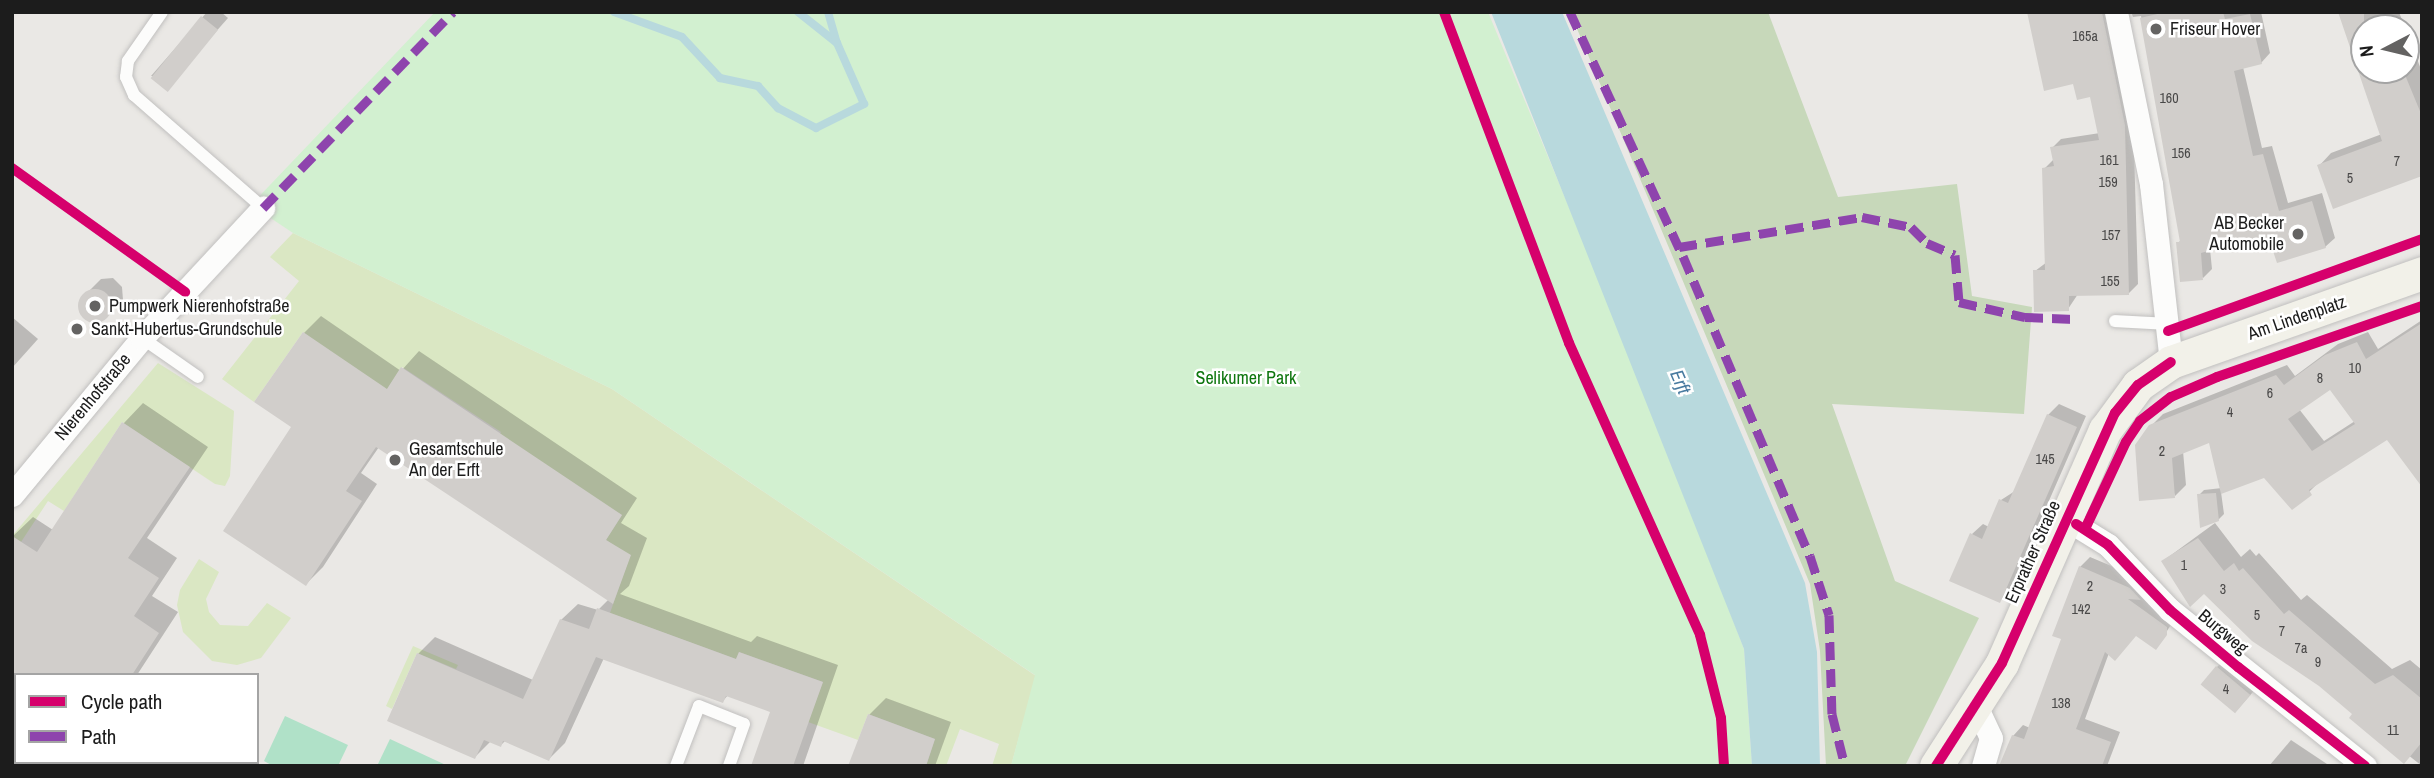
<!DOCTYPE html>
<meta charset="utf-8">
<style>
body{margin:0}
#map{position:relative;width:2434px;height:778px;overflow:hidden;background:#eae8e5;font-family:"Archivo Narrow",sans-serif}
div>[style]{position:absolute}
.grass>*{inset:0;background:#dae7c3}
.forest>*{inset:0;background:#c7d8ba}
.park>*{inset:0;background:#d2f0d0}
.pitch>*{inset:0;background:#b0e1c8}
.water>*{inset:0;background:#b8d9dd}
.shadow>*{inset:0;background:#0003}
.stream>*{height:8px;margin:-4px;padding:0 4px;transform-origin:4px;border-radius:4px;background:#b8d9dd}
.building>*{inset:0;background:#d1cecb;transform-origin:0 0}
.round{border-radius:50%}
.roads{filter:drop-shadow(0 0 2px #c1c0bf) drop-shadow(0 0 2px #c1c0bf)}
.lane>*{height:12px;margin:-6px;padding:0 6px;transform-origin:6px;border-radius:6px;background:#fcfcfb}
.street>*{height:23px;margin:-11.5px;padding:0 11.5px;transform-origin:11.5px;border-radius:11.5px;background:#fcfcfb}
.secondary>*{height:33px;margin:-16.5px;padding:0 16.5px;transform-origin:16.5px;border-radius:16.5px;background:#f2f1e9}
.quiet>*{height:9px;margin-top:-4.5px;transform-origin:0;background:repeating-linear-gradient(90deg,#8e44ad 0 18px,transparent 0 27px)}
.cycleway>*{height:10px;margin:-5px;padding:0 5px;transform-origin:5px;border-radius:5px;background:#d6006c}
.dots>*{width:19px;height:19px;translate:-50% -50%;box-sizing:border-box;border:4px solid #fff;border-radius:50%}
span{translate:-50% -50%;white-space:nowrap;text-align:center;line-height:1.15;-webkit-text-stroke:5px #fff;paint-order:stroke}
.number-label{font-size:14px;color:#494848}
.number-label span{-webkit-text-stroke-width:0}
.poi-label{font-size:18px;color:#1c1c1c}
.left{translate:0 -50%;text-align:left}
.right{translate:-100% -50%;text-align:right}
.street-label{font-size:18px;color:#1c1c1c}
.park-label{font-size:18px;color:#0e760e}
.water-label{font-size:19px;color:#497ba0;font-style:italic}
.frame{position:absolute;inset:0;border:14px solid #1c1c1c;pointer-events:none}
.legend{position:absolute;left:14px;top:673px;width:245px;height:91px;box-sizing:border-box;background:#fff;border:2px solid #a4a4a4;margin:0;padding:9px 12px;list-style:none;font-size:21px;color:#1c1c1c}
.legend li{display:flex;align-items:center;gap:14px;height:35px}
.legend b{width:35px;border:2px solid #a4a4a4}
.north{position:absolute;left:2350px;top:14px;width:70px;height:70px;box-sizing:border-box;background:#fff;border:2px solid #a4a4a4;border-radius:50%;rotate:263deg;font-size:19px;font-weight:700;line-height:28px;text-align:center;color:#1c1c1c}
.north::after{content:'';display:block;margin:auto;width:24px;height:32px;background:#646362;clip-path:polygon(50% 0,100% 100%,50% 72%,0 100%)}
</style>
<div id="map">
<div class="grass">
<i style="clip-path:polygon(293px 233px,612px 389px,1036px 676px,1011px 766px,992px 766px,999px 744px,960px 729px,946px 766px,926px 766px,935px 739px,868px 714px,858px 740px,808px 722px,823px 682px,739px 652px,736px 659px,610px 613px,630px 556px,606px 540px,622px 515px,496px 442px,501px 432px,402px 367px,385px 392px,303px 332px,254px 402px,222px 379px,299px 281px,270px 257px)"></i>
<i style="clip-path:polygon(158px 363px,234px 411px,230px 476px,225px 486px,215px 484px,122px 422px,64px 511px,48px 501px,21px 542px,12px 536px)"></i>
<i style="clip-path:polygon(199px 559px,219px 572px,206px 599px,209px 612px,220px 625px,248px 626px,267px 603px,291px 618px,261px 658px,237px 665px,212px 661px,183px 632px,177px 605px,180px 590px)"></i>
<i style="clip-path:polygon(413px 646px,458px 665px,456px 669px,417px 653px,392px 709px,386px 706px)"></i>
</div>
<div class="forest">
<i style="clip-path:polygon(1570px 12px,1768px 12px,1838px 197px,1957px 184px,1972px 296px,2032px 307px,2024px 414px,1832px 404px,1895px 581px,1979px 618px,1905px 766px,1826px 766px,1820px 651px,1810px 584px)"></i>
</div>
<div class="park">
<i style="clip-path:polygon(435px 12px,1488px 12px,1641px 381px,1744px 649px,1752px 766px,1011px 766px,1035px 675px,612px 389px,293px 233px,251px 205px)"></i>
</div>
<div class="pitch">
<i style="clip-path:polygon(285px 716px,348px 745px,338px 766px,273px 766px,264px 761px)"></i>
<i style="clip-path:polygon(390px 739px,448px 766px,377px 766px)"></i>
</div>
<div class="water">
<i style="clip-path:polygon(1491px 12px,1562px 12px,1805px 583px,1817px 652px,1820px 766px,1752px 766px,1744px 649px)"></i>
</div>
<div class="shadow">
<i style="clip-path:polygon(207px 12px,221px 12px,228px 18px,176px 77px,151px 76px)"></i>
<i style="clip-path:polygon(2029px 12px,2112px 12px,2133px 115px,2138px 284px,2129px 293px,2078px 294px,2068px 309px,2035px 271px,2047px 262px,2044px 169px,2054px 159px,2052px 148px,2061px 139px,2100px 133px,2091px 94px,2074px 82px)"></i>
<i style="clip-path:polygon(2131px 12px,2261px 12px,2270px 53px,2261px 63px,2243px 67px,2262px 148px,2272px 146px,2288px 203px,2322px 193px,2335px 238px,2325px 247px,2273px 243px,2258px 236px,2210px 249px,2212px 269px,2203px 278px,2178px 243px,2181px 240px,2141px 16px,2133px 17px)"></i>
<i style="clip-path:polygon(2339px 12px,2399px 12px,2405px 28px,2364px 28px,2364px 70px,2406px 70px,2406px 30px,2422px 72px,2422px 174px,2319px 166px,2331px 153px,2382px 134px)"></i>
<i style="clip-path:polygon(113px 278px,122px 287px,123px 300px,102px 321px,89px 321px,80px 313px,80px 300px,101px 279px)"></i>
<i style="clip-path:polygon(321px 316px,401px 371px,419px 351px,637px 498px,621px 523px,647px 538px,629px 586px,620px 594px,751px 642px,757px 636px,838px 665px,803px 766px,752px 766px,772px 711px,728px 695px,723px 701px,604px 658px,565px 743px,549px 759px,506px 740px,501px 745px,491px 741px,475px 757px,390px 720px,418px 654px,435px 637px,533px 680px,561px 620px,578px 604px,598px 610px,609px 599px,379px 447px,361px 473px,377px 484px,323px 567px,306px 584px,293px 427px,304px 333px)"></i>
<i style="clip-path:polygon(12px 317px,38px 339px,12px 368px)"></i>
<i style="clip-path:polygon(evenodd,2422px 320px,2422px 483px,2388px 438px,2321px 480px,2293px 508px,2265px 475px,2221px 492px,2224px 514px,2218px 520px,2199px 495px,2204px 490px,2222px 488px,2211px 440px,2183px 451px,2186px 485px,2175px 496px,2151px 426px,2163px 414px,2287px 365px,2295px 376px,2338px 344px,2368px 332px,2378px 349px,2422px 320px,2330px 387px,2355px 421px,2324px 441px,2299px 409px,2330px 387px)"></i>
<i style="clip-path:polygon(143px 403px,208px 447px,147px 538px,177px 558px,152px 596px,178px 612px,137px 675px,16px 675px,16px 681px,12px 537px,33px 517px,53px 530px,124px 423px)"></i>
<i style="clip-path:polygon(2059px 404px,2086px 416px,2010px 590px,2000px 601px,1972px 534px,1983px 524px,1989px 527px,2001px 500px,2015px 491px,2048px 415px)"></i>
<i style="clip-path:polygon(2215px 523px,2241px 557px,2250px 549px,2256px 556px,2259px 553px,2301px 600px,2307px 595px,2392px 669px,2410px 660px,2422px 670px,2422px 766px,2163px 561px)"></i>
<i style="clip-path:polygon(2090px 557px,2140px 578px,2176px 617px,2156px 648px,2137px 634px,2109px 653px,2085px 719px,2120px 732px,2107px 766px,2001px 766px,2013px 736px,2023px 725px,2030px 728px,2063px 638px,2080px 567px)"></i>
<i style="clip-path:polygon(2228px 656px,2261px 683px,2236px 711px,2217px 667px)"></i>
<i style="clip-path:polygon(886px 698px,951px 722px,935px 766px,850px 766px,869px 715px)"></i>
<i style="clip-path:polygon(2291px 740px,2330px 766px,2269px 766px)"></i>
</div>
<div class="stream">
<i style="left:614px;top:12px;width:72px;rotate:20.2deg"></i>
<i style="left:682px;top:37px;width:56px;rotate:47.2deg"></i>
<i style="left:720px;top:78px;width:39px;rotate:12deg"></i>
<i style="left:758px;top:86px;width:30px;rotate:48deg"></i>
<i style="left:778px;top:108px;width:43px;rotate:27.8deg"></i>
<i style="left:816px;top:128px;width:54px;rotate:-26.6deg"></i>
<i style="left:864px;top:104px;width:67px;rotate:-113.9deg"></i>
<i style="left:837px;top:43px;width:50px;rotate:-141.5deg"></i>
<i style="left:828px;top:12px;width:32px;rotate:74deg"></i>
</div>
<div class="building">
<i style="clip-path:polygon(2027px 12px,2102px 12px,2125px 125px,2129px 295px,2069px 296px,2069px 311px,2034px 312px,2033px 270px,2045px 270px,2042px 168px,2054px 166px,2050px 147px,2099px 140px,2090px 97px,2077px 100px,2073px 84px,2044px 91px)"></i>
<i style="clip-path:polygon(2166px 12px,2223px 12px,2225px 19px,2250px 14px,2262px 64px,2234px 71px,2253px 156px,2263px 154px,2279px 211px,2312px 201px,2326px 248px,2277px 263px,2271px 245px,2259px 246px,2256px 238px,2201px 253px,2203px 280px,2180px 282px,2176px 242px,2180px 242px,2140px 18px)"></i>
<i style="clip-path:polygon(2338px 12px,2364px 12px,2364px 70px,2403px 70px,2422px 116px,2422px 176px,2333px 209px,2317px 165px,2382px 141px)"></i>
<i style="left:201px;top:16px;width:22px;height:80px;rotate:39deg"></i>
<i class="round" style="left:78px;top:289px;width:34px;height:34px"></i>
<i style="clip-path:polygon(evenodd,2422px 323px,2422px 487px,2387px 440px,2309px 490px,2312px 495px,2292px 510px,2264px 478px,2221px 494px,2209px 443px,2172px 458px,2175px 498px,2139px 501px,2135px 445px,2149px 425px,2276px 375px,2284px 385px,2325px 355px,2357px 342px,2366px 359px,2422px 323px,2330px 390px,2355px 424px,2312px 451px,2288px 419px,2330px 390px)"></i>
<i style="clip-path:polygon(303px 332px,387px 389px,401px 367px,622px 515px,606px 540px,631px 555px,613px 604px,376px 447px,346px 491px,362px 501px,306px 586px,223px 531px,291px 427px,254px 402px)"></i>
<i style="clip-path:polygon(2047px 414px,2077px 427px,2000px 603px,1949px 581px,1970px 533px,1982px 539px,1999px 499px,2008px 503px)"></i>
<i style="clip-path:polygon(122px 422px,190px 467px,128px 558px,159px 578px,134px 616px,159px 633px,132px 675px,12px 675px,12px 536px,37px 552px)"></i>
<i style="clip-path:polygon(2216px 493px,2219px 521px,2200px 528px,2197px 494px)"></i>
<i style="clip-path:polygon(2198px 538px,2224px 571px,2234px 563px,2239px 571px,2243px 568px,2284px 614px,2289px 610px,2375px 684px,2393px 675px,2422px 699px,2422px 742px,2404px 764px,2349px 718px,2352px 714px,2319px 686px,2252px 641px,2204px 594px,2190px 607px,2161px 561px)"></i>
<i style="clip-path:polygon(2079px 566px,2130px 588px,2141px 600px,2128px 599px,2167px 627px,2167px 635px,2156px 650px,2136px 636px,2115px 661px,2105px 652px,2076px 729px,2111px 742px,2102px 766px,1999px 766px,2012px 735px,2024px 739px,2061px 639px,2052px 636px)"></i>
<i style="clip-path:polygon(597px 608px,736px 659px,739px 652px,823px 682px,793px 766px,751px 766px,770px 712px,726px 696px,723px 703px,596px 657px,549px 761px,503px 741px,501px 747px,484px 740px,475px 759px,387px 721px,417px 653px,523px 699px,560px 619px,589px 629px)"></i>
<i style="left:2216px;top:666px;width:45px;height:24px;rotate:40deg"></i>
<i style="clip-path:polygon(868px 714px,935px 739px,926px 766px,848px 766px)"></i>
</div>
<div class="roads">
<div class="lane">
<i style="left:162px;top:12px;width:60px;rotate:124.8deg"></i>
<i style="left:128px;top:61px;width:16px;rotate:97deg"></i>
<i style="left:126px;top:77px;width:20px;rotate:66deg"></i>
<i style="left:134px;top:95px;width:171px;rotate:41.2deg"></i>
<i style="left:2115px;top:321px;width:53px;rotate:3.2deg"></i>
<i style="left:142px;top:338px;width:68px;rotate:34.9deg"></i>
<i style="left:213px;top:766px;width:3px;rotate:-72deg"></i>
<i style="left:676px;top:766px;width:64px;rotate:-69deg"></i>
<i style="left:699px;top:706px;width:48px;rotate:21.8deg"></i>
<i style="left:744px;top:724px;width:45px;rotate:109.7deg"></i>
</div>
<div class="street">
<i style="left:2116px;top:12px;width:176px;rotate:78.5deg"></i>
<i style="left:2151px;top:184px;width:179px;rotate:83.6deg"></i>
<i style="left:12px;top:495px;width:204px;rotate:-50.4deg"></i>
<i style="left:142px;top:338px;width:178px;rotate:-47.1deg"></i>
<i style="left:2066px;top:519px;width:49px;rotate:31.8deg"></i>
<i style="left:2108px;top:545px;width:90px;rotate:46.4deg"></i>
<i style="left:2170px;top:610px;width:250px;rotate:38.7deg"></i>
<i style="left:1977px;top:708px;width:33px;rotate:65deg"></i>
<i style="left:1991px;top:738px;width:29px;rotate:106deg"></i>
</div>
<div class="secondary">
<i style="left:12px;top:750px;width:4px;rotate:14deg"></i>
<i style="left:47px;top:762px;width:10px;rotate:24deg"></i>
<i style="left:1936px;top:766px;width:122px;rotate:-57.3deg"></i>
<i style="left:2002px;top:663px;width:255px;rotate:-66.2deg"></i>
<i style="left:2105px;top:430px;width:56px;rotate:-53.7deg"></i>
<i style="left:2138px;top:385px;width:40px;rotate:-34.9deg"></i>
<i style="left:2171px;top:362px;width:266px;rotate:-19.5deg"></i>
</div>
</div>
<div class="quiet">
<i style="left:1570px;top:12px;width:269px;rotate:65.2deg"></i>
<i style="left:1683px;top:256px;width:326px;rotate:67.1deg"></i>
<i style="left:1810px;top:556px;width:62px;rotate:72.1deg"></i>
<i style="left:1829px;top:615px;width:99px;rotate:88.3deg"></i>
<i style="left:1832px;top:714px;width:54px;rotate:76deg"></i>
<i style="left:263px;top:208px;width:273px;rotate:-45.9deg"></i>
<i style="left:1679px;top:247px;width:185px;rotate:-9.3deg"></i>
<i style="left:1862px;top:217px;width:50px;rotate:11.5deg"></i>
<i style="left:1911px;top:227px;width:23px;rotate:45deg"></i>
<i style="left:1927px;top:243px;width:30px;rotate:23deg"></i>
<i style="left:1955px;top:255px;width:47px;rotate:85.1deg"></i>
<i style="left:1959px;top:302px;width:68px;rotate:12.8deg"></i>
<i style="left:2025px;top:317px;width:49px;rotate:2.3deg"></i>
<i style="left:23px;top:766px;width:4px;rotate:-76deg"></i>
</div>
<div class="cycleway">
<i style="left:1444px;top:12px;width:354px;rotate:69.3deg"></i>
<i style="left:1569px;top:343px;width:320px;rotate:65.8deg"></i>
<i style="left:1700px;top:635px;width:86px;rotate:75.8deg"></i>
<i style="left:1721px;top:718px;width:48px;rotate:86.4deg"></i>
<i style="left:12px;top:168px;width:213px;rotate:35.6deg"></i>
<i style="left:2168px;top:331px;width:270px;rotate:-19.9deg"></i>
<i style="left:2076px;top:524px;width:38px;rotate:33deg"></i>
<i style="left:2108px;top:545px;width:90px;rotate:46.4deg"></i>
<i style="left:2170px;top:610px;width:89px;rotate:40deg"></i>
<i style="left:2238px;top:667px;width:161px;rotate:37.9deg"></i>
<i style="left:2085px;top:529px;width:96px;rotate:-64.8deg"></i>
<i style="left:2126px;top:442px;width:25px;rotate:-56deg"></i>
<i style="left:2140px;top:421px;width:39px;rotate:-38deg"></i>
<i style="left:2171px;top:397px;width:50px;rotate:-23.5deg"></i>
<i style="left:2217px;top:377px;width:217px;rotate:-19.1deg"></i>
<i style="left:1936px;top:766px;width:122px;rotate:-57.3deg"></i>
<i style="left:2002px;top:663px;width:274px;rotate:-65.7deg"></i>
<i style="left:2115px;top:413px;width:36px;rotate:-51deg"></i>
<i style="left:2138px;top:385px;width:40px;rotate:-34.9deg"></i>
</div>
<div class="dots">
<i style="left:2156px;top:29px;background:#646362"></i>
<i style="left:2298px;top:234px;background:#646362"></i>
<i style="left:95px;top:306px;background:#646362"></i>
<i style="left:77px;top:329px;background:#646362"></i>
<i style="left:395px;top:460px;background:#646362"></i>
</div>
<div class="number-label">
<span style="left:2085px;top:36px">165a</span>
<span style="left:2169px;top:98px">160</span>
<span style="left:2181px;top:153px">156</span>
<span style="left:2109px;top:160px">161</span>
<span style="left:2397px;top:161px">7</span>
<span style="left:2350px;top:178px">5</span>
<span style="left:2108px;top:182px">159</span>
<span style="left:2111px;top:235px">157</span>
<span style="left:2110px;top:281px">155</span>
<span style="left:2355px;top:368px">10</span>
<span style="left:2320px;top:378px">8</span>
<span style="left:2270px;top:393px">6</span>
<span style="left:2230px;top:412px">4</span>
<span style="left:2162px;top:451px">2</span>
<span style="left:2045px;top:459px">145</span>
<span style="left:2184px;top:565px">1</span>
<span style="left:2090px;top:586px">2</span>
<span style="left:2223px;top:589px">3</span>
<span style="left:2081px;top:609px">142</span>
<span style="left:2257px;top:615px">5</span>
<span style="left:2282px;top:631px">7</span>
<span style="left:2301px;top:648px">7a</span>
<span style="left:2318px;top:662px">9</span>
<span style="left:2226px;top:689px">4</span>
<span style="left:2061px;top:703px">138</span>
<span style="left:2393px;top:730px">11</span>
</div>
<div class="poi-label">
<span class="left" style="left:2170px;top:29px">Friseur Hover</span>
<span class="right" style="left:2284px;top:234px">AB Becker<br>Automobile</span>
<span class="left" style="left:109px;top:306px">Pumpwerk Nierenhofstraße</span>
<span class="left" style="left:91px;top:329px">Sankt-Hubertus-Grundschule</span>
<span class="left" style="left:409px;top:460px">Gesamtschule<br>An der Erft</span>
</div>
<div class="street-label">
<span style="left:2297px;top:318px;rotate:-19deg">Am Lindenplatz</span>
<span style="left:93px;top:397px;rotate:-50deg">Nierenhofstraße</span>
<span style="left:2033px;top:552px;rotate:-66deg">Erprather Straße</span>
<span style="left:2223px;top:632px;rotate:40deg">Burgweg</span>
</div>
<div class="park-label">
<span style="left:1246px;top:378px">Selikumer Park</span>
</div>
<div class="water-label">
<span style="left:1680px;top:382px;rotate:67deg">Erft</span>
</div>
<div class="frame"></div>
<ul class="legend">
<li><b style="height:9px;background:#d6006c"></b>Cycle path</li>
<li><b style="height:9px;background:#8e44ad"></b>Path</li>
</ul>
<div class="north">N</div>
</div>
